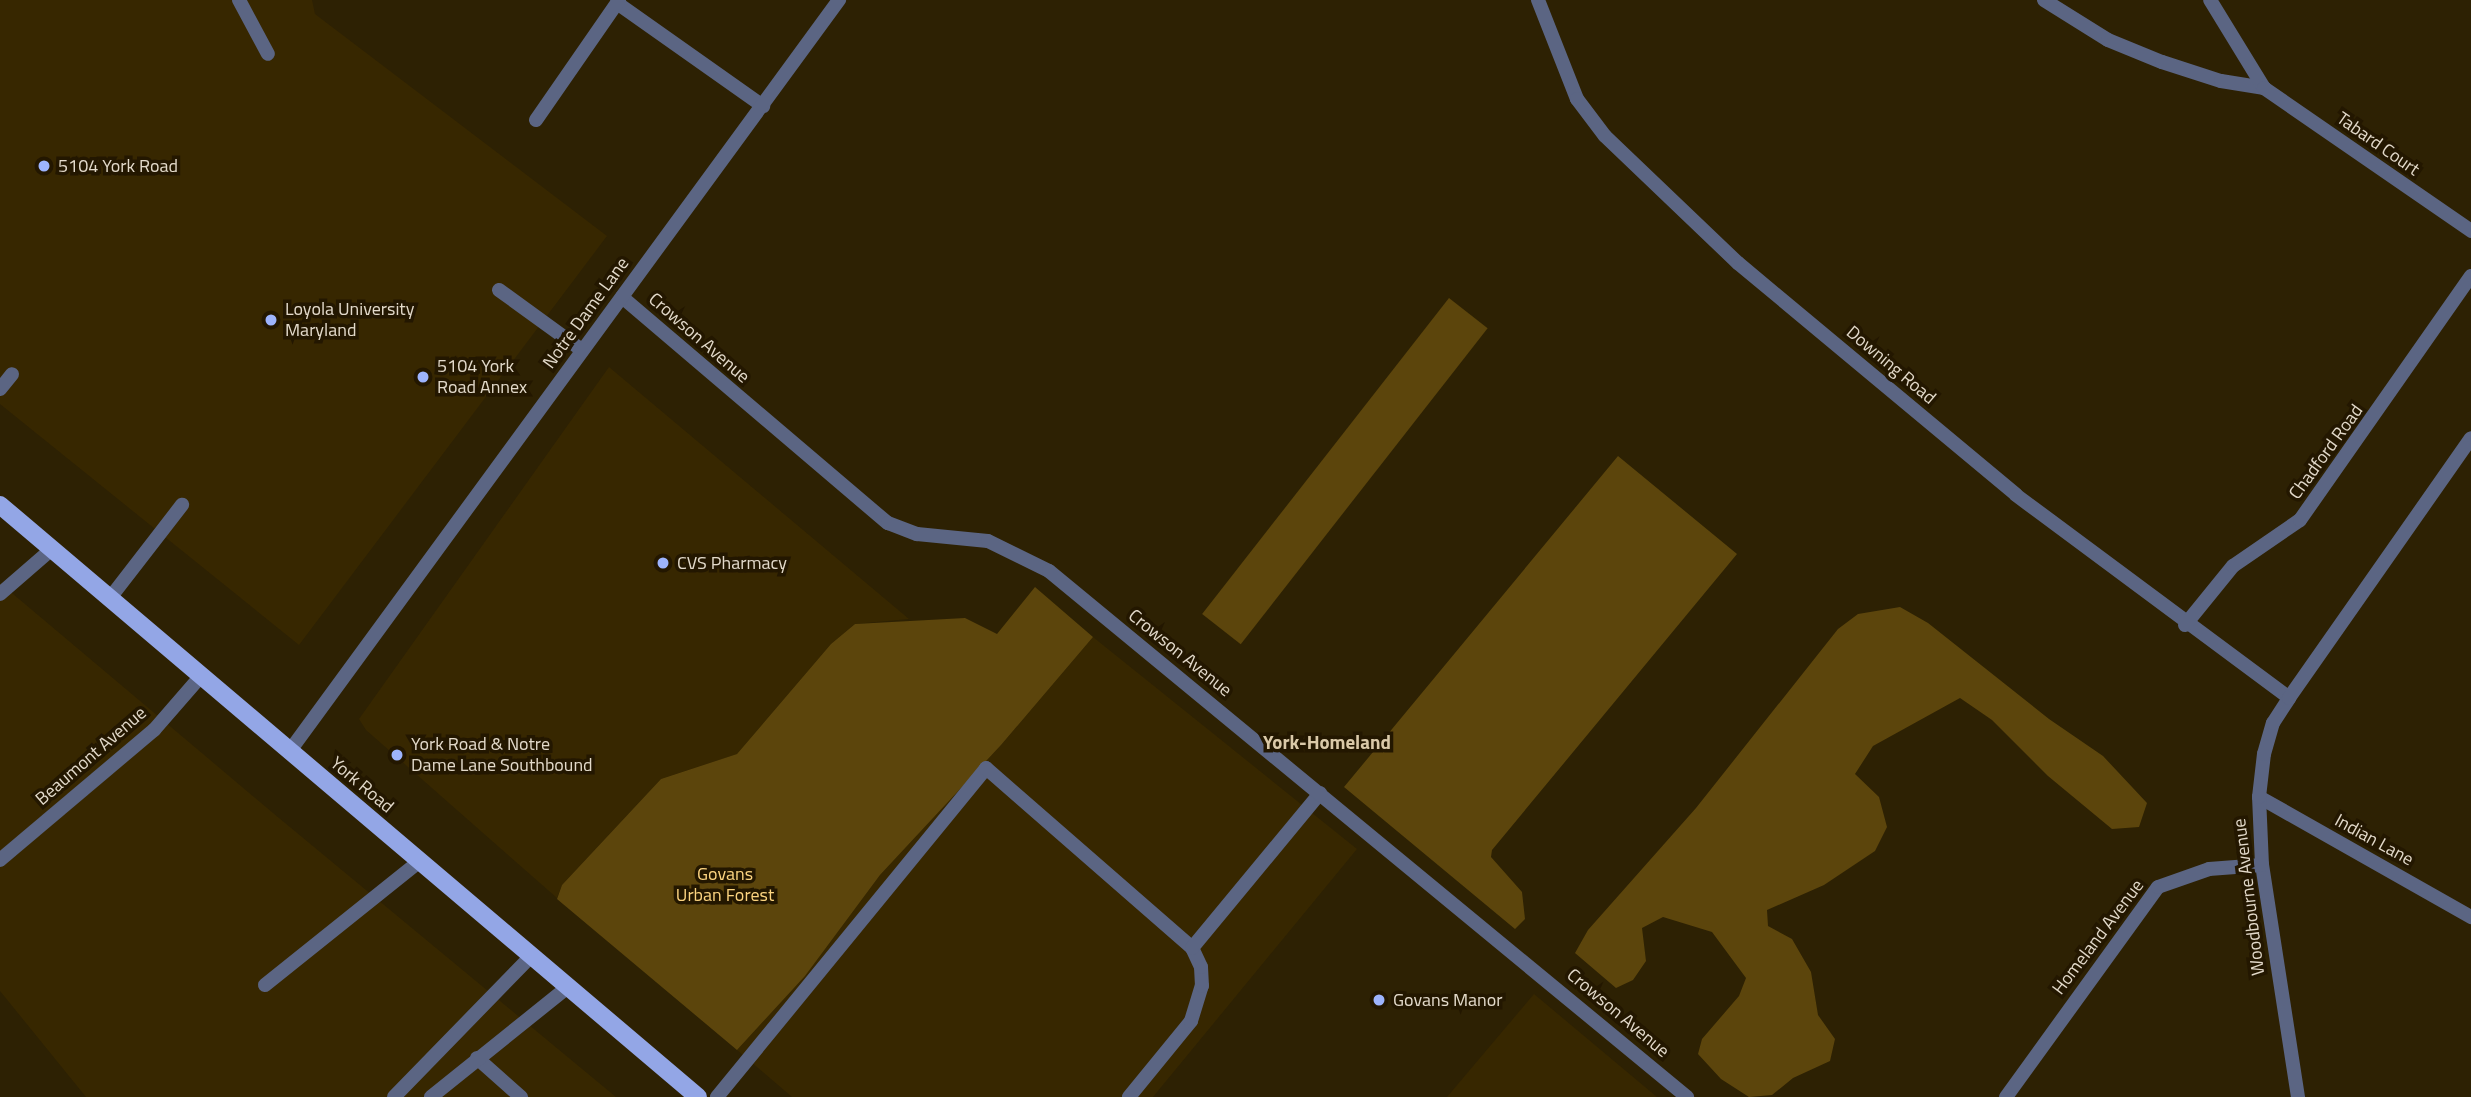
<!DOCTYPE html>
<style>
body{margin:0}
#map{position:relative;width:2471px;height:1097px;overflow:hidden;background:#2d2103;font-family:"Titillium Web",sans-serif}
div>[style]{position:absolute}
.built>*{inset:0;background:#372700}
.green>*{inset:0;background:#5c450c;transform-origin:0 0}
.service>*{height:14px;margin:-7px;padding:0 7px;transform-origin:7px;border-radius:7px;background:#5b6583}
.minor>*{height:14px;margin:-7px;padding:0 7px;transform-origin:7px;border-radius:7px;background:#5b6583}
.tertiary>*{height:14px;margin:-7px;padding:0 7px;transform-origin:7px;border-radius:7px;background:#5b6583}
.primary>*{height:18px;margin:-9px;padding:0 9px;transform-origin:9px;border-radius:9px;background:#93a6e6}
.dots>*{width:19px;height:19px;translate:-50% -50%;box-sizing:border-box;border:4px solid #231700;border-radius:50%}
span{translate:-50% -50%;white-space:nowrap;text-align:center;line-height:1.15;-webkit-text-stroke:7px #231700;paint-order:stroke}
.street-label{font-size:18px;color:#e3daca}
.poi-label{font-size:18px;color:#e3daca}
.left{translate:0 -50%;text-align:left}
.park-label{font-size:18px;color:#fdd580}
.neighbourhood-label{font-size:19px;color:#dac9a8;font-weight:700}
</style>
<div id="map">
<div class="built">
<i style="clip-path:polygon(0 0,312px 0,315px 14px,607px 236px,299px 645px,0 404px)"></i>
<i style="clip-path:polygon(609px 367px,909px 619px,855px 624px,831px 644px,737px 754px,661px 779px,562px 885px,557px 898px,366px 730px,359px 719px)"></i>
<i style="clip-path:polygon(0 583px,279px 818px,616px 1097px,86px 1097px,0 991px)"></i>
<i style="clip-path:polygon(1093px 637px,1357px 849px,1153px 1097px,792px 1097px,737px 1050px,805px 976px,880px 875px,1001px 745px)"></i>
<i style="clip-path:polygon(1534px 994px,1657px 1097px,1447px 1097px)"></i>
</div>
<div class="green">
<i style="left:1449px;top:298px;width:49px;height:401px;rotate:38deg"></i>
<i style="clip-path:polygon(1618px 456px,1737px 554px,1492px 850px,1491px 857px,1522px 892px,1525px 919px,1515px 929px,1344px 787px)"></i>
<i style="clip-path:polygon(1035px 587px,1093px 637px,1001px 745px,880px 875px,805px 976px,737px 1050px,557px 899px,562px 885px,661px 779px,737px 754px,831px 644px,855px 624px,965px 618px,997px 634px)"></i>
<i style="clip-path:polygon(1900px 607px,1928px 623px,2049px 719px,2103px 756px,2147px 803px,2139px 827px,2112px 829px,2048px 776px,1992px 720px,1960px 698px,1873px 746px,1855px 774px,1879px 797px,1887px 827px,1875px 851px,1824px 885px,1767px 910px,1768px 926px,1792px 939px,1811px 972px,1818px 1015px,1835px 1039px,1830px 1061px,1793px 1078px,1772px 1095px,1749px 1097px,1721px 1079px,1698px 1054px,1702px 1039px,1739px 996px,1746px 978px,1712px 932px,1663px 917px,1642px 928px,1646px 961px,1633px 980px,1616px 988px,1575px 953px,1588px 930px,1696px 808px,1838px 629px,1858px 614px)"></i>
</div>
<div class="service">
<i style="left:239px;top:0;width:61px;rotate:61.8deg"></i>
<i style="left:617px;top:3px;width:179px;rotate:35.2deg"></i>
<i style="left:536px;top:120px;width:146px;rotate:-55.3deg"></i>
<i style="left:499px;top:290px;width:102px;rotate:35.9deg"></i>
<i style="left:0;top:389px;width:19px;rotate:-51deg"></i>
<i style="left:0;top:594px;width:69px;rotate:-40.9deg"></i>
<i style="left:110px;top:598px;width:118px;rotate:-52.3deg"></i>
<i style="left:2259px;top:797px;width:244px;rotate:29.5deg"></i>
<i style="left:265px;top:985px;width:198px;rotate:-38.7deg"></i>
<i style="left:477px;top:1058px;width:59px;rotate:41.6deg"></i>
<i style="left:394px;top:1097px;width:197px;rotate:-45.8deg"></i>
<i style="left:431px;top:1097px;width:176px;rotate:-38.8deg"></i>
<i style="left:717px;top:1097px;width:425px;rotate:-50.7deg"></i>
<i style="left:986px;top:768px;width:274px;rotate:41.1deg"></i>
<i style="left:1129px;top:1097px;width:98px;rotate:-50.8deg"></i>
<i style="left:1191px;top:1021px;width:37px;rotate:-73deg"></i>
<i style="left:1202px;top:986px;width:19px;rotate:-93deg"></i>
<i style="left:1201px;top:967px;width:21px;rotate:-115deg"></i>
<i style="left:1192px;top:948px;width:201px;rotate:-50.4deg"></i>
</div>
<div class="minor">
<i style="left:1538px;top:0;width:106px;rotate:68.5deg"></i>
<i style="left:1577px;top:99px;width:46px;rotate:52.9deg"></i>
<i style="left:1605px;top:136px;width:184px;rotate:43.7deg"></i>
<i style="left:1738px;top:263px;width:362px;rotate:39.8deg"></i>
<i style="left:2016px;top:495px;width:340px;rotate:36.6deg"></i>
<i style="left:2044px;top:0;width:75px;rotate:32deg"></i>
<i style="left:2108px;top:40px;width:58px;rotate:22.2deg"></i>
<i style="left:2162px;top:62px;width:62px;rotate:17.9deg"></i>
<i style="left:2221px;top:81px;width:44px;rotate:9.2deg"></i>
<i style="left:2264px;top:88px;width:103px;rotate:-121.5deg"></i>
<i style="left:2264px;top:88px;width:252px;rotate:34.6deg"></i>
<i style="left:622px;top:297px;width:349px;rotate:40.4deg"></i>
<i style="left:888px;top:523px;width:31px;rotate:21deg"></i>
<i style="left:917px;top:534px;width:71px;rotate:5.6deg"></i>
<i style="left:988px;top:541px;width:68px;rotate:26.2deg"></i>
<i style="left:1049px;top:571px;width:827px;rotate:39.5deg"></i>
<i style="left:2185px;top:625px;width:76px;rotate:-50.9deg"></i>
<i style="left:2233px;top:566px;width:81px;rotate:-34.5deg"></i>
<i style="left:2300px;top:520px;width:298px;rotate:-55deg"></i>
<i style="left:289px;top:752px;width:932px;rotate:-53.82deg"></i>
<i style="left:0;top:860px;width:202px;rotate:-40.2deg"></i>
<i style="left:154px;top:730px;width:72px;rotate:-49deg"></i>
<i style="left:2006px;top:1097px;width:259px;rotate:-54.1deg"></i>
<i style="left:2158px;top:887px;width:54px;rotate:-19.4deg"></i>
<i style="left:2209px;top:869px;width:53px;rotate:-4.3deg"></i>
</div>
<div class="tertiary">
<i style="left:2298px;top:1097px;width:235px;rotate:-98.8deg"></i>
<i style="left:2262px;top:865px;width:68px;rotate:-92.5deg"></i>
<i style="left:2259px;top:797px;width:43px;rotate:-83.4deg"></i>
<i style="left:2264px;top:754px;width:32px;rotate:-74deg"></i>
<i style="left:2273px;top:723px;width:30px;rotate:-57deg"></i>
<i style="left:2289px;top:698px;width:317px;rotate:-55deg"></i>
</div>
<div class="primary">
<i style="left:0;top:505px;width:915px;rotate:40.3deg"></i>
</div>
<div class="dots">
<i style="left:44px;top:166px;background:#9db4fd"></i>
<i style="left:271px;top:320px;background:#9db4fd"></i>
<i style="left:423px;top:377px;background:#9db4fd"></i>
<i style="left:663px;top:563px;background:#9db4fd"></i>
<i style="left:397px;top:755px;background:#9db4fd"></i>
<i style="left:1379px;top:1000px;background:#9db4fd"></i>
</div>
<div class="street-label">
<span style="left:2378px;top:144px;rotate:35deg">Tabard Court</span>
<span style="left:586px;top:313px;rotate:-54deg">Notre Dame Lane</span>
<span style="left:699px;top:338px;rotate:41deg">Crowson Avenue</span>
<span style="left:1891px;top:365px;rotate:40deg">Downing Road</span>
<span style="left:2326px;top:452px;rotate:-54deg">Chadford Road</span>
<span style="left:1180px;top:653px;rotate:39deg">Crowson Avenue</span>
<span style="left:91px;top:756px;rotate:-41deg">Beaumont Avenue</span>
<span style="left:362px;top:785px;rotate:40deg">York Road</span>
<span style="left:2374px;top:840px;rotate:29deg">Indian Lane</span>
<span style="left:2249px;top:897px;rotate:-97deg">Woodbourne Avenue</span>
<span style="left:2098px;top:937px;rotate:-53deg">Homeland Avenue</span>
<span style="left:1618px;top:1013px;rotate:40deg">Crowson Avenue</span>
</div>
<div class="poi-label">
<span class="left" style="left:58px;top:166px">5104 York Road</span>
<span class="left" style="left:285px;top:320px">Loyola University<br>Maryland</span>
<span class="left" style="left:437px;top:377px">5104 York<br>Road Annex</span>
<span class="left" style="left:677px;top:563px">CVS Pharmacy</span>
<span class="left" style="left:411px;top:755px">York Road &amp; Notre<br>Dame Lane Southbound</span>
<span class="left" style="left:1393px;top:1000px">Govans Manor</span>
</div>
<div class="park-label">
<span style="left:725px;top:885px">Govans<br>Urban Forest</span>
</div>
<div class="neighbourhood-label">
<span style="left:1327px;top:742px">York-Homeland</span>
</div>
</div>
